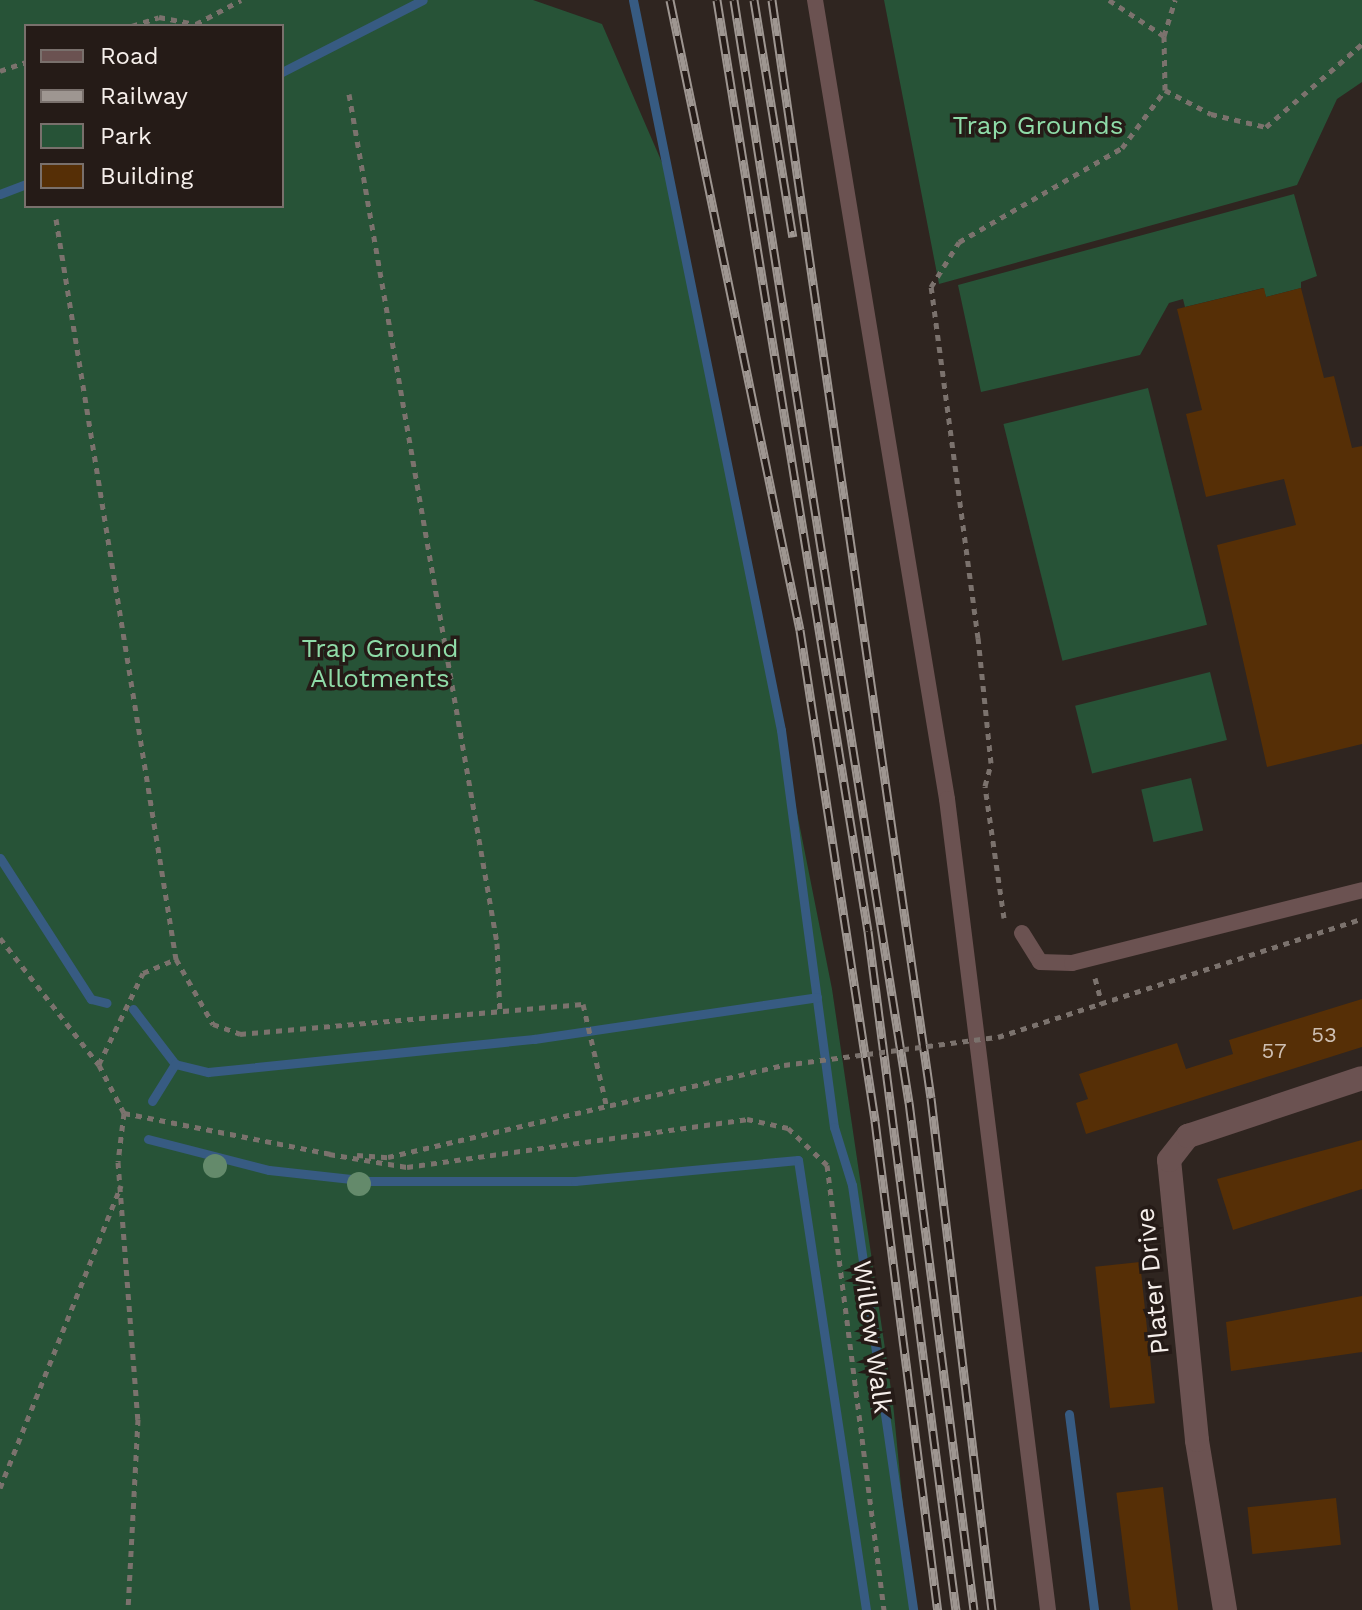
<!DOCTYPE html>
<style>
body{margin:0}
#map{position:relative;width:1362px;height:1610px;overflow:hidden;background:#2f2520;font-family:"Work Sans",sans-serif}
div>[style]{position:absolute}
.green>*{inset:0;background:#275337;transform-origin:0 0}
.stream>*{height:9px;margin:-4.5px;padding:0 4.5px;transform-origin:4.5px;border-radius:4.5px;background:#375b82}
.building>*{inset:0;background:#562f06;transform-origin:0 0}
.path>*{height:5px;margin-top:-2.5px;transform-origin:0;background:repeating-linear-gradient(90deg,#7b726d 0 6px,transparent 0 12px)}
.lane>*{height:16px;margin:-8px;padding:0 8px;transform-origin:8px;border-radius:8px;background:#6b5251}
.street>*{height:24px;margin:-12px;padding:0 12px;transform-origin:12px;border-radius:12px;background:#6b5251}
.rail>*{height:9px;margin-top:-4.5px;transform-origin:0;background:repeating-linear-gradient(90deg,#251b17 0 18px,#9e9691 0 36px);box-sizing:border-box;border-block:2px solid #9e9691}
.path-bridge>*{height:5px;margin-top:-2.5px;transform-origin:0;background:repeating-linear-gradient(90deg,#7b726d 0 6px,transparent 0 12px)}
.trees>*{width:24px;height:24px;margin:-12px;border-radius:50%;background:#648a6b}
span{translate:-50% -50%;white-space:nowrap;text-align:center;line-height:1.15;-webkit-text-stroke:7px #251b17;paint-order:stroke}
.number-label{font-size:22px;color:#cebfb2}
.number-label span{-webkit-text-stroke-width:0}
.park-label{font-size:26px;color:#8fdca8}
.street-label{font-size:26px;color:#f6efeb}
.legend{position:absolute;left:24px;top:24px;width:260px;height:184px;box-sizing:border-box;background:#251b17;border:2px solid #79706c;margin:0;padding:10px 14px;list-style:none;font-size:24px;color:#f6efeb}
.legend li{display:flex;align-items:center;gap:16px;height:40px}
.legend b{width:40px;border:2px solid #79706c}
</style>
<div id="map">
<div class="green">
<i style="clip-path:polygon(evenodd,0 0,533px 0,602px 24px,673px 188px,832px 989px,893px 1403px,913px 1610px,0 1610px,0 0,26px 26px,282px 26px,282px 206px,26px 206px,26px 26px)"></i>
<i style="clip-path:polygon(884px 0,1362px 0,1362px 82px,1337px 99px,1297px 185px,939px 284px)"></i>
<i style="clip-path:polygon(1294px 194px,1317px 276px,1301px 282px,1301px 288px,1266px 297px,1263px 288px,1185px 307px,1183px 299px,1169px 303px,1140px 355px,981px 392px,958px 285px)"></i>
<i style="left:1148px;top:388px;width:244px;height:149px;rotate:76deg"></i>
<i style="left:1210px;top:672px;width:70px;height:139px;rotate:76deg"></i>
<i style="left:1191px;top:778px;width:54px;height:51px;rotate:77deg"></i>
</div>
<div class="stream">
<i style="left:633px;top:0;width:745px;rotate:78.54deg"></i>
<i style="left:781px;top:730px;width:401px;rotate:82.4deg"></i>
<i style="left:834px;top:1127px;width:61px;rotate:72.8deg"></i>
<i style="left:852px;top:1185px;width:429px;rotate:81.8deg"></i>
<i style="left:282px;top:72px;width:158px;rotate:-27.1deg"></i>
<i style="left:0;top:194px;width:28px;rotate:-21deg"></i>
<i style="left:0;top:858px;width:168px;rotate:57.2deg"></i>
<i style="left:91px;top:999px;width:16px;rotate:14deg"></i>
<i style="left:133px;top:1009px;width:69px;rotate:52.6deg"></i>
<i style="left:175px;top:1064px;width:34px;rotate:14deg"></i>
<i style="left:208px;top:1072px;width:328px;rotate:-5.8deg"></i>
<i style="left:534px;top:1039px;width:286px;rotate:-8.4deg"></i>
<i style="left:152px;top:1101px;width:44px;rotate:-58.1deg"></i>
<i style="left:148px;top:1139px;width:125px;rotate:14.4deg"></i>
<i style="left:269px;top:1170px;width:101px;rotate:6.3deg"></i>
<i style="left:369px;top:1181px;width:206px"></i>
<i style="left:575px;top:1181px;width:224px;rotate:-5.4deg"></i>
<i style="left:798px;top:1160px;width:455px;rotate:81.4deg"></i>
<i style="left:1069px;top:1414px;width:198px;rotate:82.7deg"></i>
</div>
<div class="building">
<i style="clip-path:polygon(1264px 288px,1266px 297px,1301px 288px,1324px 378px,1334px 376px,1352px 448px,1362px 446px,1362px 744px,1267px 767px,1217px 545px,1296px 525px,1284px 479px,1206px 497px,1186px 414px,1202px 410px,1177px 309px)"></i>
<i style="clip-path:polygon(1362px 999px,1362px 1047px,1086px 1134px,1076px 1103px,1088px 1099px,1079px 1074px,1177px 1043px,1186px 1069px,1233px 1054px,1229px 1040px)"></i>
<i style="clip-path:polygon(1362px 1140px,1362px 1189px,1233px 1230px,1217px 1179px)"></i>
<i style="left:1140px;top:1262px;width:142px;height:45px;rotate:84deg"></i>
<i style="clip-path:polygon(1362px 1296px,1362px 1352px,1231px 1371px,1226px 1322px)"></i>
<i style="left:1163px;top:1487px;width:124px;height:47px;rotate:83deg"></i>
<i style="left:1336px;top:1498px;width:47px;height:89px;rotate:84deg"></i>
</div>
<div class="path">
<i style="left:1109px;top:0;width:66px;rotate:33.2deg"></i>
<i style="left:1164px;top:36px;width:54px;rotate:88.9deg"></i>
<i style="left:1165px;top:90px;width:52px;rotate:27.6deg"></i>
<i style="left:1211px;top:114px;width:57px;rotate:13.3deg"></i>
<i style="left:1266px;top:127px;width:127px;rotate:-40.8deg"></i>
<i style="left:132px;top:26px;width:28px;rotate:-18deg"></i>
<i style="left:159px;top:17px;width:38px;rotate:11deg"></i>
<i style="left:196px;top:24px;width:51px;rotate:-28.1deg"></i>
<i style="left:1164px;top:36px;width:38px;rotate:-73deg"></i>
<i style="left:0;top:71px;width:28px;rotate:-19deg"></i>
<i style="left:349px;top:94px;width:862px;rotate:80.11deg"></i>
<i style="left:497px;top:943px;width:71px;rotate:87.6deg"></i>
<i style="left:56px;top:219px;width:750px;rotate:80.79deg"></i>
<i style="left:1004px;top:918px;width:133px;rotate:-98.2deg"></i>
<i style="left:985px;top:786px;width:24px;rotate:-75deg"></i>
<i style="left:991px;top:763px;width:126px;rotate:-95.9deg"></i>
<i style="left:978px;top:638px;width:354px;rotate:-97.6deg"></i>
<i style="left:931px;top:287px;width:53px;rotate:-58.1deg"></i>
<i style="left:959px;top:242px;width:188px;rotate:-30deg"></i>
<i style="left:1122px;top:148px;width:72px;rotate:-53.4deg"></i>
<i style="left:0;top:938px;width:161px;rotate:52.1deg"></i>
<i style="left:99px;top:1065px;width:54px;rotate:62.5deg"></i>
<i style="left:124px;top:1113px;width:49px;rotate:97deg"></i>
<i style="left:118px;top:1162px;width:258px;rotate:85.6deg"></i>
<i style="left:138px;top:1419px;width:191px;rotate:93deg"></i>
<i style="left:1095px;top:978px;width:27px;rotate:75deg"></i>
<i style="left:998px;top:1037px;width:383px;rotate:-18deg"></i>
<i style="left:99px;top:1064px;width:101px;rotate:-64.2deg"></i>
<i style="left:143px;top:973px;width:36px;rotate:-23deg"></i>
<i style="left:176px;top:959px;width:75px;rotate:60.4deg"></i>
<i style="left:213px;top:1024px;width:29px;rotate:20deg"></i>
<i style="left:240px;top:1034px;width:344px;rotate:-5deg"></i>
<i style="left:583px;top:1004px;width:103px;rotate:77deg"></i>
<i style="left:124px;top:1113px;width:211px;rotate:11.2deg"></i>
<i style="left:329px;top:1154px;width:79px;rotate:9.5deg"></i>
<i style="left:407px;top:1167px;width:343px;rotate:-8deg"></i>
<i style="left:747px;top:1119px;width:42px;rotate:12.4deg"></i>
<i style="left:788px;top:1128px;width:54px;rotate:43.5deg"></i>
<i style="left:827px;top:1165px;width:449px;rotate:82.7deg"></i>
<i style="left:357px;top:1155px;width:31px;rotate:4deg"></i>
<i style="left:388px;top:1157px;width:407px;rotate:-13.1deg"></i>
<i style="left:0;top:1488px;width:326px;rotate:-68.2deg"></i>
</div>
<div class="lane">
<i style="left:815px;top:0;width:810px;rotate:80.62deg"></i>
<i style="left:947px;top:799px;width:817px;rotate:82.9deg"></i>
<i style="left:1022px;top:933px;width:34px;rotate:58deg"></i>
<i style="left:1040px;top:962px;width:32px;rotate:2deg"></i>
<i style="left:1072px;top:963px;width:299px;rotate:-14.1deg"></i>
</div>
<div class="street">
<i style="left:1225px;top:1610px;width:172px;rotate:-99.4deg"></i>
<i style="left:1197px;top:1440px;width:281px;rotate:-95.7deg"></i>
<i style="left:1169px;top:1160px;width:31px;rotate:-52deg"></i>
<i style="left:1188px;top:1136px;width:183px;rotate:-18.4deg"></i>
</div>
<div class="rail">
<i style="left:670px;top:0;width:643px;rotate:78.34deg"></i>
<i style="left:800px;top:630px;width:497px;rotate:81.3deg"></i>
<i style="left:875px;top:1121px;width:493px;rotate:82.7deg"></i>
<i style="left:717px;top:0;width:943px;rotate:80.79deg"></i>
<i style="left:868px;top:931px;width:685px;rotate:82.62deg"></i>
<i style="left:734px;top:0;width:1116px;rotate:80.98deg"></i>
<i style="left:909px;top:1102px;width:512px;rotate:82.71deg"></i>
<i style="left:754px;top:0;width:240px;rotate:80.7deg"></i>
<i style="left:772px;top:0;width:1109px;rotate:81.76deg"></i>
<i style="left:931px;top:1098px;width:516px;rotate:83.21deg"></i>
</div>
<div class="path-bridge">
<i style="left:784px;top:1065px;width:216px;rotate:-7.5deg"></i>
</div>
<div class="trees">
<i style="left:215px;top:1166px"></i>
<i style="left:359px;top:1184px"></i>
</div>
<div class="number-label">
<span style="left:1324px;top:1035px">53</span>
<span style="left:1274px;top:1051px">57</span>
</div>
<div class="park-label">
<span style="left:1038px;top:126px">Trap Grounds</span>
<span style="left:380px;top:664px">Trap Ground<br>Allotments</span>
</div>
<div class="street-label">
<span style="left:1153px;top:1281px;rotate:-96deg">Plater Drive</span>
<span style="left:872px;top:1337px;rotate:82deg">Willow Walk</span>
</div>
<ul class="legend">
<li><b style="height:10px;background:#6b5251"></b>Road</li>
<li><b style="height:10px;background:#9e9691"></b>Railway</li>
<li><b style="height:22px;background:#275337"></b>Park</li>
<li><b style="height:22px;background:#562f06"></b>Building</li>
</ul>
</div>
